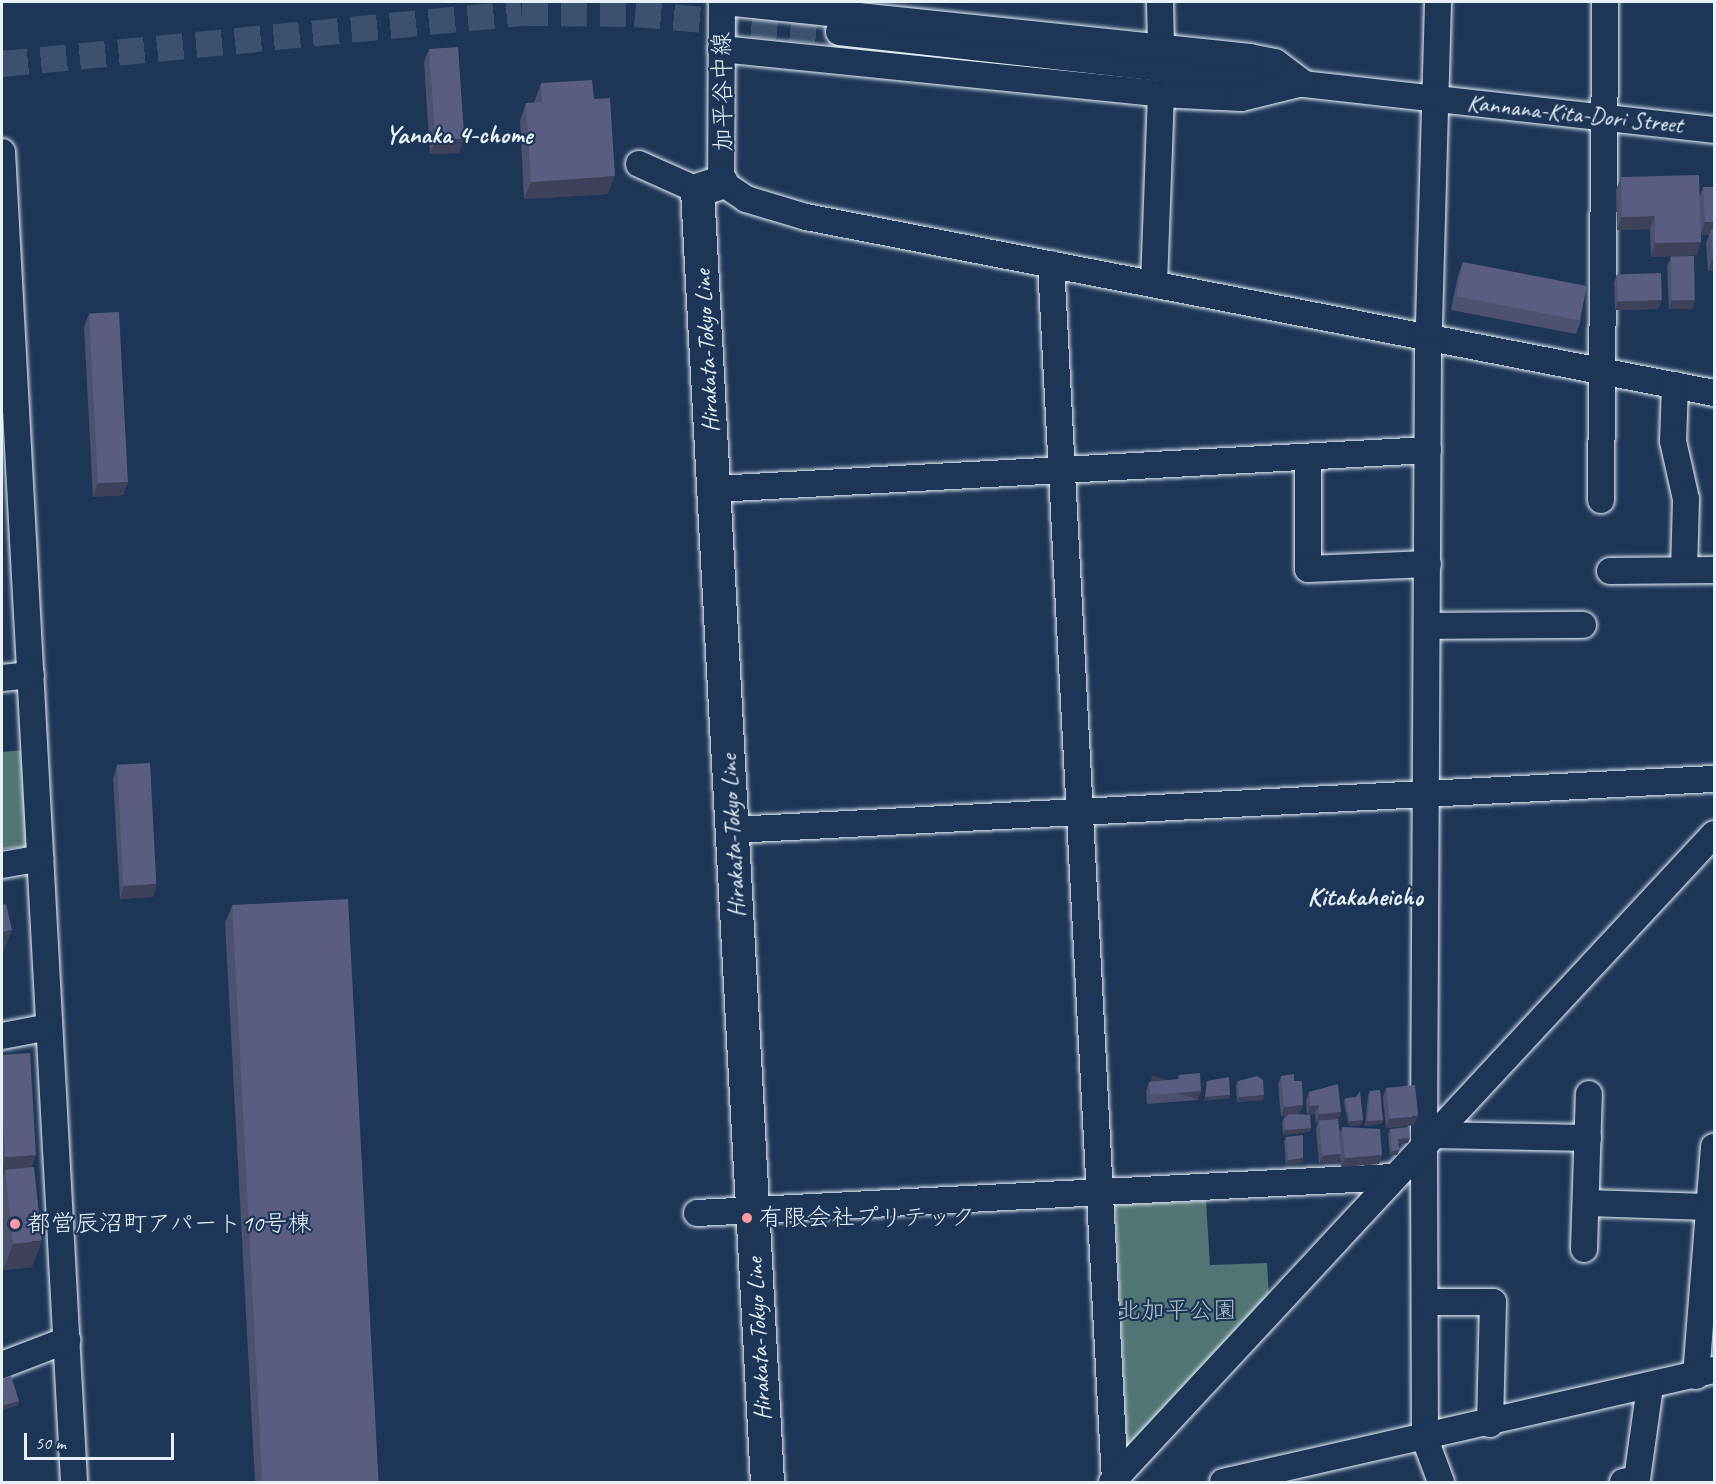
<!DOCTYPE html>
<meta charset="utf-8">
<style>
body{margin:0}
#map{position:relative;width:1716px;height:1484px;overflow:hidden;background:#1d3557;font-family:Caveat,"Klee One",sans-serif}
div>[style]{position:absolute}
.green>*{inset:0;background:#517474}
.minor-tunnel>*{height:26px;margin-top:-13px;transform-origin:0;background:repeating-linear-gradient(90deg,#3b516f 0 26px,transparent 0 39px)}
.roads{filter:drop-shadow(0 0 2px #e8f1f8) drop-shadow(0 0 2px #e8f1f8)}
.minor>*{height:26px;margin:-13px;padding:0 13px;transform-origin:13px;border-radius:13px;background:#1d3557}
.major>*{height:33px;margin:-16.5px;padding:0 16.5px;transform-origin:16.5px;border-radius:16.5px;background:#1d3557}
.wall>*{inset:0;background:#4d506f}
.shaded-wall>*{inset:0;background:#3f415a;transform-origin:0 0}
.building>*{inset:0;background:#5a5d81;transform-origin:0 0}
.dots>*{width:16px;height:16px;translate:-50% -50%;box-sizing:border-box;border:3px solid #1d3557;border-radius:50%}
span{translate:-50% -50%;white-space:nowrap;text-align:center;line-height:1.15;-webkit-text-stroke:4.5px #1d3557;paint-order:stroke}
.street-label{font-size:24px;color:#e8f1f8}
.poi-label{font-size:24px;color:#e8f1f8}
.left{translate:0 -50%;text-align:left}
.park-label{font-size:24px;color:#b3c5ca}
.neighbourhood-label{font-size:26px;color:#e8f1f8;font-weight:700}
.frame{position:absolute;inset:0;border:3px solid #e8f1f8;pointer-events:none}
.scale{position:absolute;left:24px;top:1433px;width:150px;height:27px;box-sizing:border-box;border:3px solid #e8f1f8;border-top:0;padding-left:8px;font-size:18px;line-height:21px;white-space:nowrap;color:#e8f1f8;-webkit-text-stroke:4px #1d3557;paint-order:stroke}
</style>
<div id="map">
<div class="green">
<i style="clip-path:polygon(23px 750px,29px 847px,2px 849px,2px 752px)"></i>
<i style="clip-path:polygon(1206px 1200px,1210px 1265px,1267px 1263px,1269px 1296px,1127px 1448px,1115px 1205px)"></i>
</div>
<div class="minor-tunnel">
<i style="left:2px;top:64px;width:522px;rotate:-5.6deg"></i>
<i style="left:522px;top:13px;width:113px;rotate:0.5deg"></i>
<i style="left:635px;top:14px;width:205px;rotate:5deg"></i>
</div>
<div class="roads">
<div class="minor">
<i style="left:722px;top:2px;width:180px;rotate:90.3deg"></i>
<i style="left:721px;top:182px;width:30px;rotate:34deg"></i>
<i style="left:746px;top:199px;width:63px;rotate:16.7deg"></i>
<i style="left:806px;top:217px;width:925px;rotate:10.97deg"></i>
<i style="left:1160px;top:2px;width:44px;rotate:88.7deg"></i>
<i style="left:1438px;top:2px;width:349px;rotate:91.6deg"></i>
<i style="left:1428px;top:351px;width:804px;rotate:90.29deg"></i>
<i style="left:1424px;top:1155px;width:284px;rotate:89.8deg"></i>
<i style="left:1425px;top:1439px;width:46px;rotate:69.6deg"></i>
<i style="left:839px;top:32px;width:880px;rotate:6.39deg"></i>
<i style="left:721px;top:49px;width:442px;rotate:5.8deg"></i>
<i style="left:1161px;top:94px;width:80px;rotate:2.9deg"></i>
<i style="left:1241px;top:98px;width:64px;rotate:-13.6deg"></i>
<i style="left:1303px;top:83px;width:35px;rotate:-143deg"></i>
<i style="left:1275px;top:62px;width:25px;rotate:-169deg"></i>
<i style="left:1250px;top:57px;width:528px;rotate:-174.02deg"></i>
<i style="left:2px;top:152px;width:1332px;rotate:86.9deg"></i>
<i style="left:639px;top:164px;width:64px;rotate:24.1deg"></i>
<i style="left:1051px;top:264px;width:1220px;rotate:86.99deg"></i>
<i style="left:1154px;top:284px;width:190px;rotate:-87.9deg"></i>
<i style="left:1675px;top:385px;width:56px;rotate:92deg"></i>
<i style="left:1673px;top:441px;width:59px;rotate:77.4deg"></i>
<i style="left:1686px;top:499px;width:71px;rotate:91.6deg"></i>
<i style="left:1308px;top:458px;width:111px;rotate:90deg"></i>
<i style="left:1308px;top:569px;width:120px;rotate:-2.4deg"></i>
<i style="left:715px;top:489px;width:714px;rotate:-3.13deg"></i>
<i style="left:1601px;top:500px;width:498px;rotate:-89.5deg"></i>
<i style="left:1610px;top:571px;width:104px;rotate:-0.6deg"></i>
<i style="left:1428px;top:626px;width:155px;rotate:-0.4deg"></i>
<i style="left:2px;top:678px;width:29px;rotate:-6deg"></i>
<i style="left:733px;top:830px;width:982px;rotate:-2.98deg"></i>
<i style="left:2px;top:865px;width:39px;rotate:-10deg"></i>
<i style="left:2px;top:1036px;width:48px;rotate:-10.8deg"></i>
<i style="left:1432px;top:1135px;width:156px;rotate:1.1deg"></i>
<i style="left:1586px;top:1203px;width:123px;rotate:1.9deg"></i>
<i style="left:697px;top:1213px;width:697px;rotate:-2.96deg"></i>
<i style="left:1584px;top:1249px;width:155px;rotate:-88.2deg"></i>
<i style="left:1427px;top:1302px;width:66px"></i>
<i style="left:1493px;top:1302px;width:122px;rotate:91.4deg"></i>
<i style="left:2px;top:1365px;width:70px;rotate:-21deg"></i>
<i style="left:1696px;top:1376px;width:230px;rotate:-85.5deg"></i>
<i style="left:1112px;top:1482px;width:884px;rotate:-47.11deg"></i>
<i style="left:1223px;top:1482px;width:504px;rotate:-12.85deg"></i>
<i style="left:1623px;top:1482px;width:14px;rotate:-12deg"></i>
<i style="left:1637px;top:1479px;width:93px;rotate:-82deg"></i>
</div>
<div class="major">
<i style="left:721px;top:182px;width:25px;rotate:162deg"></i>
<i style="left:697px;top:190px;width:1294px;rotate:86.9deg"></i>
</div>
</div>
<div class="wall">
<i style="clip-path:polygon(429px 49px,459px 153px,430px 154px,424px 62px)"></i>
<i style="clip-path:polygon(541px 83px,594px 99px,608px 194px,524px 199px,520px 121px,526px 103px,534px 103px)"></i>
<i style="clip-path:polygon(1621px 177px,1700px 196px,1703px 187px,1714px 187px,1714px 270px,1708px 271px,1706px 243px,1709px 235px,1701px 235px,1697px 255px,1651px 257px,1650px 229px,1617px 230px,1616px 190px)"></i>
<i style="clip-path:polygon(1671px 257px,1695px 300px,1692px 309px,1669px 309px,1667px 266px)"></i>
<i style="clip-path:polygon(1463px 262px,1581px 321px,1576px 334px,1451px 310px,1458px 275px)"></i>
<i style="clip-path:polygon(1617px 274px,1658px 309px,1615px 310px,1614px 283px)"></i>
<i style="clip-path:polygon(89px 314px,128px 482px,123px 495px,93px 497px,84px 327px)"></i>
<i style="clip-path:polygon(117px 765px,153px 897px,120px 899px,113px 779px)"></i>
<i style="clip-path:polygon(232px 906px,378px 1482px,255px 1482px,225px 923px)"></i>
<i style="clip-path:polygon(2px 1055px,32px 1168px,32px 1267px,3px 1270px,2px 1253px)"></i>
<i style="clip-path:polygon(1179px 1075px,1198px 1100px,1147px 1104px,1146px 1091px,1149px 1082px,1177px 1080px)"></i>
<i style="clip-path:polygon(1281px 1076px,1294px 1081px,1299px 1114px,1292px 1114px,1307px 1115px,1306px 1101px,1309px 1092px,1338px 1120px,1340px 1133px,1342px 1127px,1379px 1164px,1341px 1167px,1340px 1157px,1338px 1163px,1319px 1164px,1316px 1129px,1318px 1123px,1316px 1123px,1315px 1114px,1307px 1115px,1311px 1128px,1309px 1132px,1283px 1135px,1282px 1122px,1284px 1118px,1288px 1115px,1281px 1116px,1278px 1085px)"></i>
<i style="clip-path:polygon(1238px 1081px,1263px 1100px,1237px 1102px,1236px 1085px)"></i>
<i style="clip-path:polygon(1386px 1088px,1414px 1125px,1386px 1128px,1383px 1097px)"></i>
<i style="clip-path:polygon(1370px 1091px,1383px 1120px,1381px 1124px,1365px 1126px,1368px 1095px)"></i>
<i style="clip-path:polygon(1345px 1098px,1361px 1125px,1349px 1126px,1344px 1103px)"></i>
<i style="clip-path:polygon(1390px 1129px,1408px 1143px,1398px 1143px,1399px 1150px,1397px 1155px,1390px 1155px,1388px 1134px)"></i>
<i style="clip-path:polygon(1286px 1137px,1302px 1163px,1286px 1165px,1284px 1141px)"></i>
<i style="clip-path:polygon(2px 1379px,19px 1401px,18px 1405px,3px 1410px,2px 1401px)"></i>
</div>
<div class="shaded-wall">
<i style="clip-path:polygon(464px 139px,459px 153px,430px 154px,435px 141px)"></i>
<i style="clip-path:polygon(615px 176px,608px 194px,524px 199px,531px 182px)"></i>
<i style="clip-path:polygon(1655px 216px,1650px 229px,1617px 230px,1622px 217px)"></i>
<i style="clip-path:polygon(1705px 222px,1714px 222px,1714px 235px,1711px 230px,1709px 235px,1700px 235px)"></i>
<i style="clip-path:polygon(1701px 242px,1697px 255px,1651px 257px,1655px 243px)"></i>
<i style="clip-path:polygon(1714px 257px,1714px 270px,1708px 271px,1713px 258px)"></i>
<i style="clip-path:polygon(1662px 300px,1658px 309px,1615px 310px,1618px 301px)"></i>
<i style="clip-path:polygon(1672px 300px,1695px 300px,1692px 309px,1669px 309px)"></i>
<i style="clip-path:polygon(128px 482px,123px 495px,93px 497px,98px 483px)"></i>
<i style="clip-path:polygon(157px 884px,153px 897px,120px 899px,124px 886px)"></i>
<i style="clip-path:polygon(12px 930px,2px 956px,2px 932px)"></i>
<i style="left:1201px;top:1091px;width:9px;height:51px;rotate:108deg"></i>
<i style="clip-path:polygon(1230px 1095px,1228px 1099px,1203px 1101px,1205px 1097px)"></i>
<i style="clip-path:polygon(1264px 1095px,1263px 1100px,1237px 1102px,1239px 1097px)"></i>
<i style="clip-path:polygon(1303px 1105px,1299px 1114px,1281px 1116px,1284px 1107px)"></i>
<i style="clip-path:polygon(1319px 1105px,1315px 1114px,1307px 1115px,1310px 1106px)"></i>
<i style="clip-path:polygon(1341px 1112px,1338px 1121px,1319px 1120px,1318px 1123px,1316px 1123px,1319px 1114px)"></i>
<i style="clip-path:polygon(1418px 1116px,1414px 1125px,1386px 1128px,1389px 1119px)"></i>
<i style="clip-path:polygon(1363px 1120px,1361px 1125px,1349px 1126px,1350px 1121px)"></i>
<i style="clip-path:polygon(1383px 1120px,1381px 1124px,1365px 1126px,1367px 1121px)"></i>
<i style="clip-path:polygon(1311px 1128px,1309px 1132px,1283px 1135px,1285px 1130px)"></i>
<i style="clip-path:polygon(1410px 1138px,1408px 1143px,1396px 1144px,1398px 1139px)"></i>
<i style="clip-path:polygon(1399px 1150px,1397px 1155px,1390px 1155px,1392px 1151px)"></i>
<i style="clip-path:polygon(1341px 1154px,1338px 1163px,1319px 1164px,1323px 1155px)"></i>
<i style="clip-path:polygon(36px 1155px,27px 1181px,5px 1171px,2px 1181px,2px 1167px,5px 1157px)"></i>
<i style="clip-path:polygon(1382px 1155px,1379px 1164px,1341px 1167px,1345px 1158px)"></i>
<i style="clip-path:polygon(1303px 1158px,1302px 1163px,1286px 1165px,1288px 1160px)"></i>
<i style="clip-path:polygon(42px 1241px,32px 1267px,3px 1270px,13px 1244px)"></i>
<i style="clip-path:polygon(19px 1401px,18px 1405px,3px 1410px,4px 1405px)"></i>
</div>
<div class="building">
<i style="left:458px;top:47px;width:92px;height:29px;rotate:86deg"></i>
<i style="clip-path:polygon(592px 80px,594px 99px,610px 98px,615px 176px,531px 182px,526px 103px,542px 102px,541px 83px)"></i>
<i style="clip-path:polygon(1699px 175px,1701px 242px,1655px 243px,1655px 216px,1622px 217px,1621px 177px)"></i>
<i style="clip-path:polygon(1703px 187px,1714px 187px,1714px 222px,1705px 222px)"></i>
<i style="clip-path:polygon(1714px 229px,1714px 257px,1713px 258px,1711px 230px)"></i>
<i style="left:1694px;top:256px;width:44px;height:23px;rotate:89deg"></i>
<i style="left:1463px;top:262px;width:126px;height:35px;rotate:11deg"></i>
<i style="left:1661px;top:273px;width:27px;height:44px;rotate:88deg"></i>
<i style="left:119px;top:312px;width:170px;height:30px;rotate:87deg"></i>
<i style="left:150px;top:763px;width:121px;height:33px;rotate:87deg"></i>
<i style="left:348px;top:899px;width:584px;height:116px;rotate:87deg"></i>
<i style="clip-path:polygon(6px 904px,12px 930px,2px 932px,2px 905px)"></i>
<i style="clip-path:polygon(30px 1053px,36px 1155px,5px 1157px,2px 1102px,2px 1055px)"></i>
<i style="clip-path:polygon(1200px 1073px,1201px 1091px,1150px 1095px,1149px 1082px,1180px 1079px,1179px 1075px)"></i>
<i style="clip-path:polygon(1294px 1074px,1294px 1081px,1302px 1081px,1303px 1105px,1284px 1107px,1281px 1076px)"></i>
<i style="clip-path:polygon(1257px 1076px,1263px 1080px,1264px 1095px,1239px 1097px,1238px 1081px)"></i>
<i style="clip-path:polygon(1229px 1077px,1230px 1095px,1205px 1097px,1207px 1081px)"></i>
<i style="clip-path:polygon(1338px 1084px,1341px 1112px,1319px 1114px,1319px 1105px,1310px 1106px,1309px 1092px)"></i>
<i style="left:1415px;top:1085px;width:31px;height:29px;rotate:84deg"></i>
<i style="clip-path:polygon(1380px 1090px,1383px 1120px,1367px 1121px,1370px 1091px)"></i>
<i style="clip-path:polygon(1360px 1091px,1363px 1120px,1350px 1121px,1345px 1098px,1356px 1097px)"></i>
<i style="clip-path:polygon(1289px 1114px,1310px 1115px,1311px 1128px,1285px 1130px,1284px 1118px)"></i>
<i style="left:1338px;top:1119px;width:35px;height:19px;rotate:85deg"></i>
<i style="clip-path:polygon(1342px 1127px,1380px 1129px,1382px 1155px,1345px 1158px)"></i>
<i style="clip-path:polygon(1409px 1127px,1410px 1138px,1398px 1139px,1399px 1150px,1392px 1151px,1390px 1129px)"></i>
<i style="clip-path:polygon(1303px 1135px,1303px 1158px,1288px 1160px,1286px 1137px)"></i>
<i style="left:34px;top:1167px;width:74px;height:29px;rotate:84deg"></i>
<i style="clip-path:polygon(11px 1376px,19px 1401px,4px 1405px,2px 1379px)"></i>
</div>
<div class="dots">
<i style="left:747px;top:1218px;background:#ff9aa2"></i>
<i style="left:15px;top:1224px;background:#ff9aa2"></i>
</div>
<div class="street-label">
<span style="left:723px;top:92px;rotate:-91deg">加平谷中線</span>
<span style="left:1575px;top:114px;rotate:6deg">Kannana-Kita-Dori Street</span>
<span style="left:707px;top:351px;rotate:-93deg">Hirakata-Tokyo Line</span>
<span style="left:733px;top:836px;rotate:-93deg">Hirakata-Tokyo Line</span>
<span style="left:759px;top:1339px;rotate:-93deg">Hirakata-Tokyo Line</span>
</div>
<div class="poi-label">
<span class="left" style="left:759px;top:1218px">有限会社プリテック</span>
<span class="left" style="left:27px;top:1224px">都営辰沼町アパート10号棟</span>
</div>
<div class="park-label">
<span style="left:1177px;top:1311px">北加平公園</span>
</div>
<div class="neighbourhood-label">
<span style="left:459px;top:135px">Yanaka 4-chome</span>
<span style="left:1365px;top:897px">Kitakaheicho</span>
</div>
<div class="frame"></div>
<div class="scale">50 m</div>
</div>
